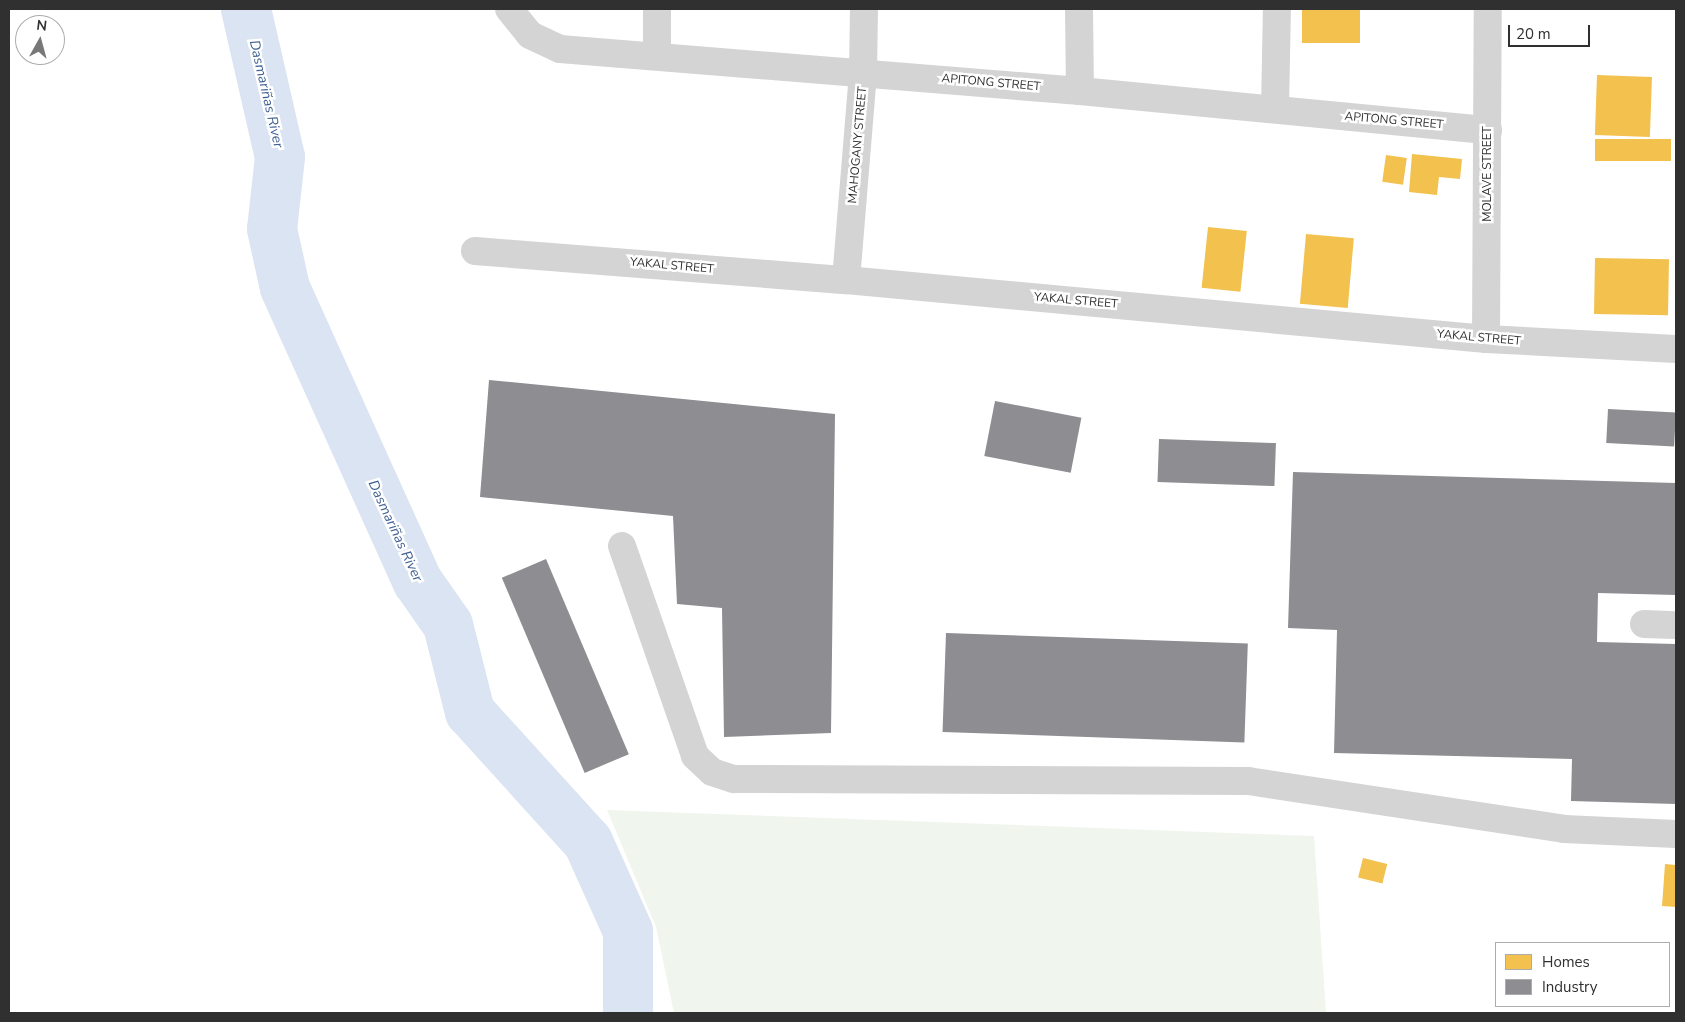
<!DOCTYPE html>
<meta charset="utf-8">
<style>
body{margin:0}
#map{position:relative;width:1685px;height:1022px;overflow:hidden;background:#fff;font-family:"Nunito Sans",sans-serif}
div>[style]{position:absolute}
.green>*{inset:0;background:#f0f5ed}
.homes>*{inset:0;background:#f2c14e;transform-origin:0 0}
.industry>*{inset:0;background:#8d8d92;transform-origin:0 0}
.river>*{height:50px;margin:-25px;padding:0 25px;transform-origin:25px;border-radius:25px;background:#dbe4f2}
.minor>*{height:28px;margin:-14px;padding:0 14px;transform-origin:14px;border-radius:14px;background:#d4d4d4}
span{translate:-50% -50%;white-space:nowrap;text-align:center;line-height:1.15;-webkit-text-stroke:5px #fff;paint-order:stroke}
.street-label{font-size:12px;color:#303030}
.water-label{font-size:14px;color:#3e5f92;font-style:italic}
.frame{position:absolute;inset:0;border:10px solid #303030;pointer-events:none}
.legend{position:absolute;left:1495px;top:942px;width:175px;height:65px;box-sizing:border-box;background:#fff;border:1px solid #acacac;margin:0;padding:6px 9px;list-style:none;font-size:15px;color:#303030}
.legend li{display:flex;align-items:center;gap:10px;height:25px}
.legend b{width:25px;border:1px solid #acacac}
.north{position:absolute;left:15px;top:15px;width:50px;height:50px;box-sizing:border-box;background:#fff;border:1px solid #acacac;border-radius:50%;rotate:7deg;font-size:14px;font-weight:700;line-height:20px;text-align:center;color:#303030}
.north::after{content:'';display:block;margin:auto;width:18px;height:22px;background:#787878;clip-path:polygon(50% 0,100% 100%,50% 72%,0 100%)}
.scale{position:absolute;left:1508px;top:25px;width:82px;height:22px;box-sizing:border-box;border:2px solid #303030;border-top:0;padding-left:6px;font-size:15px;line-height:18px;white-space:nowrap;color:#303030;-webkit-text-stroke:4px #fff;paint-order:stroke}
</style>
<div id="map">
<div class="green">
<i style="clip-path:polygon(607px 810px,1314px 836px,1326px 1013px,674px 1013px,656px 927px)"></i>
</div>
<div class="homes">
<i style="left:1302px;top:9px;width:58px;height:34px"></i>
<i style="left:1597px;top:75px;width:55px;height:60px;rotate:2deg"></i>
<i style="left:1595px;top:139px;width:76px;height:22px"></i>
<i style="clip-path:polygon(1412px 154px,1462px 159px,1460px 179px,1439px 177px,1437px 195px,1409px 192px)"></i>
<i style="left:1386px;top:155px;width:21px;height:27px;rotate:8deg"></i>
<i style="left:1208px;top:227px;width:39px;height:61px;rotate:6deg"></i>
<i style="left:1306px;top:234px;width:48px;height:70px;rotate:5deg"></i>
<i style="left:1595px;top:258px;width:74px;height:56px;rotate:1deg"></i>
<i style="left:1363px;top:858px;width:25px;height:20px;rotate:14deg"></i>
<i style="clip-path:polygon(1665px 864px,1676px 865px,1676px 907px,1662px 906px)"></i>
</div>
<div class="industry">
<i style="clip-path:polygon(489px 380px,835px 414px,831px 733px,724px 737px,722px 608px,677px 604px,673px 516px,480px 497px)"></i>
<i style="left:995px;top:401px;width:88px;height:56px;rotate:11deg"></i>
<i style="left:1608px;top:409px;width:68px;height:34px;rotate:3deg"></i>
<i style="left:1159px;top:439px;width:117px;height:43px;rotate:2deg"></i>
<i style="clip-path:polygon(1293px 472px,1676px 483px,1676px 595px,1598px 593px,1597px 642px,1676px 644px,1676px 804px,1571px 801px,1572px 759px,1334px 753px,1337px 630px,1288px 628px)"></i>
<i style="left:546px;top:559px;width:212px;height:48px;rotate:67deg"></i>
<i style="left:946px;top:633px;width:302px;height:99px;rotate:2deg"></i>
</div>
<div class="river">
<i style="left:246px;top:9px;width:152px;rotate:77.1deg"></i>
<i style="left:280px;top:157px;width:72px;rotate:96.3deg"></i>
<i style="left:272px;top:229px;width:60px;rotate:77.6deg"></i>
<i style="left:285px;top:288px;width:323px;rotate:65.7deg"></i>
<i style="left:418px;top:582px;width:52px;rotate:55.1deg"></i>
<i style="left:448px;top:625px;width:90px;rotate:75.8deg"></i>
<i style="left:470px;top:712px;width:176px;rotate:47.8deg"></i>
<i style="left:588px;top:842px;width:98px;rotate:65.8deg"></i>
<i style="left:628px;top:931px;width:82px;rotate:90deg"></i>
</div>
<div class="minor">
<i style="left:509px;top:9px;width:33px;rotate:51deg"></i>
<i style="left:530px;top:35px;width:33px;rotate:25deg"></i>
<i style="left:560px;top:49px;width:522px;rotate:4.62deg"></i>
<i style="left:1080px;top:91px;width:410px;rotate:5.5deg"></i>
<i style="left:657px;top:9px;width:45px;rotate:90deg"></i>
<i style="left:1079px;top:9px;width:82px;rotate:89.3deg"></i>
<i style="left:1275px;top:109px;width:100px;rotate:-88.9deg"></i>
<i style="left:475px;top:251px;width:372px;rotate:4.5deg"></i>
<i style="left:846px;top:280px;width:643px;rotate:5.27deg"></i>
<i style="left:1486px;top:339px;width:190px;rotate:3deg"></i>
<i style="left:846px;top:280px;width:208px;rotate:-85.3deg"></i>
<i style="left:863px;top:73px;width:64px;rotate:-89.1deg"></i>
<i style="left:1486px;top:339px;width:330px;rotate:-89.7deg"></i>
<i style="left:622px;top:546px;width:222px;rotate:70.8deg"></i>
<i style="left:695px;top:756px;width:23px;rotate:43deg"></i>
<i style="left:712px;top:772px;width:23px;rotate:18deg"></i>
<i style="left:734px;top:779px;width:514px;rotate:0.22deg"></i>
<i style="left:1248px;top:781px;width:320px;rotate:8.6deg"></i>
<i style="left:1564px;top:829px;width:112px;rotate:2.6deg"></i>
<i style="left:1644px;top:624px;width:32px;rotate:2deg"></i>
</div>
<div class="street-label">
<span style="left:991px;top:83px;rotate:5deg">APITONG STREET</span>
<span style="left:1394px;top:121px;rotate:5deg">APITONG STREET</span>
<span style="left:858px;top:145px;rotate:-85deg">MAHOGANY STREET</span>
<span style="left:1488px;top:174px;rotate:-90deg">MOLAVE STREET</span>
<span style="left:672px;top:266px;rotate:5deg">YAKAL STREET</span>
<span style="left:1076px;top:301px;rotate:5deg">YAKAL STREET</span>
<span style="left:1479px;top:338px;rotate:5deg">YAKAL STREET</span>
</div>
<div class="water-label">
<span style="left:266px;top:94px;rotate:77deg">Dasmariñas River</span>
<span style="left:395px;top:531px;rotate:65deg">Dasmariñas River</span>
</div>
<div class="frame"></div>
<ul class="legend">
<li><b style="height:14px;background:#f2c14e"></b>Homes</li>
<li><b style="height:14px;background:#8d8d92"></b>Industry</li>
</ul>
<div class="north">N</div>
<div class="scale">20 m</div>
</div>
